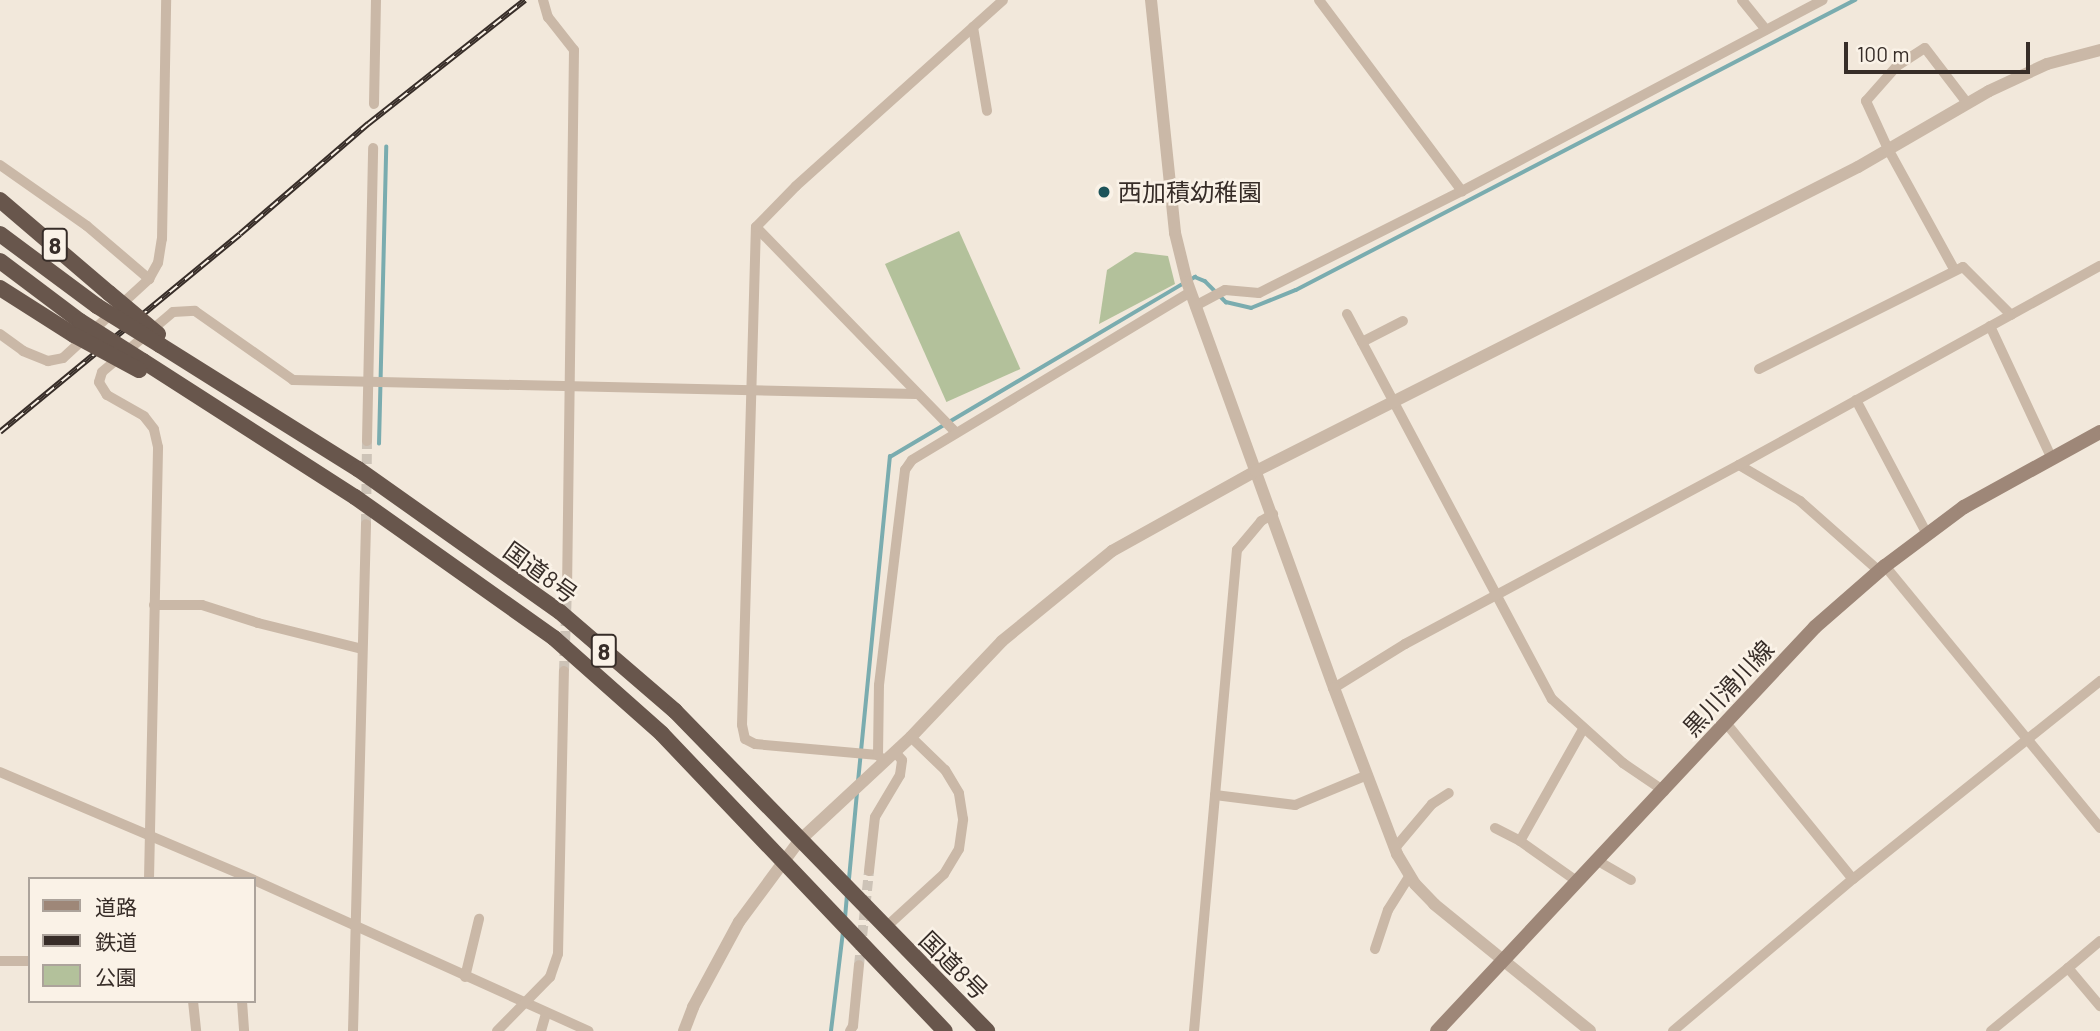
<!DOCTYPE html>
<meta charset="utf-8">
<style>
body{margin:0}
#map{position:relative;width:2100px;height:1031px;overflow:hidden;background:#f2e8db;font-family:Barlow,"Noto Sans JP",sans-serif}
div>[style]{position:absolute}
.green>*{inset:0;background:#b3c19b;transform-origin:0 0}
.stream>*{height:3.5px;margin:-1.75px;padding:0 1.75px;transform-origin:1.75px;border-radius:1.75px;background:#7aacaf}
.minor-tunnel>*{height:10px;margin-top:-5px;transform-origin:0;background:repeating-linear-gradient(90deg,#cdc3b7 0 10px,transparent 0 15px)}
.minor>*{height:10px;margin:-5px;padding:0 5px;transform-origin:5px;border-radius:5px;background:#cab8a7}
.tertiary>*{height:12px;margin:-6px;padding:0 6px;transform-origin:6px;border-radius:6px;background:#cab8a7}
.secondary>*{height:14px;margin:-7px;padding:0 7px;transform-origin:7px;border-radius:7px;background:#9e8778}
.trunk>*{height:16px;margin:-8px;padding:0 8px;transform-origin:8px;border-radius:8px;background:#68564c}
.rail>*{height:6px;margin-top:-3px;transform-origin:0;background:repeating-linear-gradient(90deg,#faf2e7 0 10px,#372d28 0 20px);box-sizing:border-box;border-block:2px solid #372d28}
.trunk-bridge>*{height:16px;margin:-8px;padding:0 8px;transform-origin:8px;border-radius:8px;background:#68564c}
.dots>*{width:19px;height:19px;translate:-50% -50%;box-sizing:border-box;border:4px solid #faf2e7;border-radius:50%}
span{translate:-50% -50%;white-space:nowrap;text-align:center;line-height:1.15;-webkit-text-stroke:5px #faf2e7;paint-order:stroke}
.shield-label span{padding:2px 5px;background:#faf2e7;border:2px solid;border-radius:5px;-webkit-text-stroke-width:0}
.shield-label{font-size:23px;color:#372d28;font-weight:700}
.poi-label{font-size:24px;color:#372d28}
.left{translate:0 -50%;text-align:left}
.street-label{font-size:24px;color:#372d28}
.legend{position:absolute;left:28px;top:877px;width:228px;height:126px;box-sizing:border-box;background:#faf2e7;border:2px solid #aca39b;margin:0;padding:9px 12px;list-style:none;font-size:21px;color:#372d28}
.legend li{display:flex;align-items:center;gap:14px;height:35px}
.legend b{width:35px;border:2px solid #aca39b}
.scale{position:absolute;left:1844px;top:42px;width:186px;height:32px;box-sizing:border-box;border:4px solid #372d28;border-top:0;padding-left:9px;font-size:21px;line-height:24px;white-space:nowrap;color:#372d28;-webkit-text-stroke:5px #faf2e7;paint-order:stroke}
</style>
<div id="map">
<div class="green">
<i style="left:959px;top:231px;width:151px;height:81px;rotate:66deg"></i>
<i style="clip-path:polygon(1135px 252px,1168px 256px,1175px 284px,1099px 324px,1107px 270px)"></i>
</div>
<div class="stream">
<i style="left:1190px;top:280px;width:6px;rotate:-31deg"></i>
<i style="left:1195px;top:277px;width:11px;rotate:22deg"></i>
<i style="left:1205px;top:281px;width:30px;rotate:45deg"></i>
<i style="left:1226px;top:302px;width:26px;rotate:13deg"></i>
<i style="left:1251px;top:308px;width:48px;rotate:-21.8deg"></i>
<i style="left:1296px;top:290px;width:630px;rotate:-27.42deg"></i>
<i style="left:379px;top:444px;width:297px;rotate:-88.6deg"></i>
<i style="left:858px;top:782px;width:327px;rotate:-84.4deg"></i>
<i style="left:890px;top:457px;width:340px;rotate:-30.6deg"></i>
<i style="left:849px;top:879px;width:86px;rotate:-84.7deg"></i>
<i style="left:845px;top:918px;width:24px;rotate:-85deg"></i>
<i style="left:831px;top:1031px;width:100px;rotate:-83.1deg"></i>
</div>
<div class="minor-tunnel">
<i style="left:366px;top:524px;width:83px;rotate:-89.3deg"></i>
<i style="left:564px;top:671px;width:81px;rotate:-87.9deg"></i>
<i style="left:859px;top:965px;width:95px;rotate:-83.9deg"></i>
</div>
<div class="minor">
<i style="left:543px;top:0;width:18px;rotate:74deg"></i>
<i style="left:548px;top:17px;width:42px;rotate:51.8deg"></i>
<i style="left:574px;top:50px;width:540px;rotate:90.74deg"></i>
<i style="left:1319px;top:0;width:239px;rotate:53.2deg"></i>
<i style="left:1742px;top:0;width:38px;rotate:51deg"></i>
<i style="left:973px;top:27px;width:85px;rotate:80.5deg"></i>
<i style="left:374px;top:104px;width:104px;rotate:-88.9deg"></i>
<i style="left:0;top:165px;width:106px;rotate:35deg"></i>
<i style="left:87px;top:226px;width:82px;rotate:40.5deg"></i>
<i style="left:149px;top:279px;width:18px;rotate:-61deg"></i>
<i style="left:158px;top:263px;width:24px;rotate:-81deg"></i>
<i style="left:162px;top:239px;width:239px;rotate:-89deg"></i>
<i style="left:756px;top:227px;width:287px;rotate:45.8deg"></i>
<i style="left:1954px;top:269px;width:137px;rotate:-118.8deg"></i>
<i style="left:1888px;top:149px;width:53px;rotate:-114.6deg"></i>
<i style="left:1866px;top:101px;width:47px;rotate:-48.5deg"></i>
<i style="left:1897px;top:66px;width:33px;rotate:-33deg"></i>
<i style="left:1925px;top:48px;width:69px;rotate:52.6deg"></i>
<i style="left:1195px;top:306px;width:34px;rotate:-28deg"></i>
<i style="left:1225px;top:290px;width:34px;rotate:5deg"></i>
<i style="left:1259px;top:293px;width:227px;rotate:-26.7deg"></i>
<i style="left:1462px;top:191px;width:408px;rotate:-27.9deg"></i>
<i style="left:1347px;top:314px;width:436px;rotate:62deg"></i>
<i style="left:1552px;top:699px;width:96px;rotate:42deg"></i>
<i style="left:1623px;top:763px;width:50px;rotate:34.3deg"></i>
<i style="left:1990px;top:326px;width:145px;rotate:65deg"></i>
<i style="left:0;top:334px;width:29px;rotate:36deg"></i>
<i style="left:23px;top:351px;width:27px;rotate:22deg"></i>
<i style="left:48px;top:361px;width:15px;rotate:-11deg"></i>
<i style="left:63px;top:358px;width:117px;rotate:-42.6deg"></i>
<i style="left:1362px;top:342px;width:46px;rotate:-27.1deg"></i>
<i style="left:1759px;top:369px;width:228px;rotate:-26.6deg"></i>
<i style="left:1963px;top:267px;width:68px;rotate:45deg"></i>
<i style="left:1856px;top:400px;width:152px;rotate:62.1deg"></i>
<i style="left:367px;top:441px;width:293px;rotate:-88.8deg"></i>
<i style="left:1739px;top:465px;width:71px;rotate:30.5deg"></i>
<i style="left:1800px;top:501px;width:106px;rotate:41.5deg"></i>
<i style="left:1885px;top:566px;width:339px;rotate:50.6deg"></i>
<i style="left:154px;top:605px;width:48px"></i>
<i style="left:202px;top:605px;width:59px;rotate:17.8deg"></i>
<i style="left:258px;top:623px;width:107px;rotate:14deg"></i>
<i style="left:1334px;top:688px;width:84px;rotate:-31.8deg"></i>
<i style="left:1405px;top:644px;width:379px;rotate:-28.2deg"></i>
<i style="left:1739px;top:465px;width:412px;rotate:-28.9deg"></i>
<i style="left:1726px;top:723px;width:201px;rotate:50.9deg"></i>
<i style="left:1853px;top:879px;width:317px;rotate:-38.7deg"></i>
<i style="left:878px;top:755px;width:123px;rotate:-174.9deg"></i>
<i style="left:755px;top:744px;width:11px;rotate:-153deg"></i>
<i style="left:745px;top:739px;width:14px;rotate:-102deg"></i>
<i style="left:742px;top:725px;width:498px;rotate:-88.4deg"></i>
<i style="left:756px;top:227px;width:57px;rotate:-45.7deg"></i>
<i style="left:796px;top:186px;width:278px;rotate:-41.9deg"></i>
<i style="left:882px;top:759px;width:6px;rotate:-135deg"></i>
<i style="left:878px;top:755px;width:70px;rotate:-89.2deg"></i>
<i style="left:879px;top:685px;width:217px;rotate:-83.1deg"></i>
<i style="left:905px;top:470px;width:12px;rotate:-55deg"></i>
<i style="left:912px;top:460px;width:325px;rotate:-31.1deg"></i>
<i style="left:0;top:772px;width:274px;rotate:23deg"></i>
<i style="left:1215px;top:795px;width:81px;rotate:7.1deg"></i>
<i style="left:1295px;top:805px;width:78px;rotate:-22.6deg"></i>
<i style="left:1495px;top:828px;width:28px;rotate:27deg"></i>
<i style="left:1395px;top:848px;width:57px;rotate:-49.9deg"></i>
<i style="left:1432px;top:804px;width:20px;rotate:-33deg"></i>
<i style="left:1598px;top:861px;width:38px;rotate:30deg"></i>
<i style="left:869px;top:871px;width:54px;rotate:-83.7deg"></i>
<i style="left:875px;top:817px;width:49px;rotate:-59.2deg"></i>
<i style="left:900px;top:775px;width:15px;rotate:-82deg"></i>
<i style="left:902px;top:760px;width:11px;rotate:-131deg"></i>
<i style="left:149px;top:879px;width:432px;rotate:-88.8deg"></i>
<i style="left:158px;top:447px;width:18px;rotate:-103deg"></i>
<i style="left:154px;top:429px;width:16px;rotate:-128deg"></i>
<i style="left:144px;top:416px;width:43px;rotate:-150.4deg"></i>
<i style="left:107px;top:395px;width:15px;rotate:-122deg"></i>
<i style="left:99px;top:382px;width:10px;rotate:-73deg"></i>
<i style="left:102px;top:372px;width:93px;rotate:-40.2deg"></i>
<i style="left:173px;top:312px;width:22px;rotate:-3deg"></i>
<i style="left:195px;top:311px;width:120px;rotate:35.1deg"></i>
<i style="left:293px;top:380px;width:623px;rotate:1.29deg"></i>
<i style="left:254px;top:880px;width:367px;rotate:24.3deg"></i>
<i style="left:1578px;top:882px;width:71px;rotate:-144.7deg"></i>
<i style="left:1520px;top:841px;width:129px;rotate:-60.6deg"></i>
<i style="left:885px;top:928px;width:80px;rotate:-42.5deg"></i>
<i style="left:944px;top:874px;width:29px;rotate:-59deg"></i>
<i style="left:959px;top:849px;width:30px;rotate:-82deg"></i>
<i style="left:963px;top:819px;width:26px;rotate:-99deg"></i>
<i style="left:959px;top:793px;width:27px;rotate:-121deg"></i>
<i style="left:945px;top:770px;width:47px;rotate:-135.9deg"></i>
<i style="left:2100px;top:941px;width:42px;rotate:139.8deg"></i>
<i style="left:2068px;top:968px;width:50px;rotate:49.9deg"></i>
<i style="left:1375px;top:949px;width:41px;rotate:-71.6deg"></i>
<i style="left:1388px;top:910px;width:41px;rotate:-57.8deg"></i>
<i style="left:0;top:961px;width:30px"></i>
<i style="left:465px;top:977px;width:60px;rotate:-76.4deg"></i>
<i style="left:193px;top:1001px;width:30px;rotate:84deg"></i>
<i style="left:242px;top:1001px;width:30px;rotate:86deg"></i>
<i style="left:353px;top:1031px;width:507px;rotate:-88.53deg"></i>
<i style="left:497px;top:1031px;width:76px;rotate:-45.5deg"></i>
<i style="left:550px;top:977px;width:24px;rotate:-71deg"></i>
<i style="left:558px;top:954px;width:283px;rotate:-88.8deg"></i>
<i style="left:541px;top:1031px;width:19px;rotate:-74deg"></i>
<i style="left:850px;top:1031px;width:6px;rotate:-59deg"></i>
<i style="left:853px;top:1026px;width:61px;rotate:-84.4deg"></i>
<i style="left:1194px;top:1031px;width:483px;rotate:-84.9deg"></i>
<i style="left:1237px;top:550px;width:38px;rotate:-50deg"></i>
<i style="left:1261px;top:521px;width:14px;rotate:-30deg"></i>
<i style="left:1673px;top:1031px;width:236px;rotate:-40.2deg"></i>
<i style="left:1991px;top:1031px;width:99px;rotate:-39.3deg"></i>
</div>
<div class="tertiary">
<i style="left:1151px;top:0;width:234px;rotate:84.1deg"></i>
<i style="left:1175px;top:233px;width:50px;rotate:76.2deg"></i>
<i style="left:1187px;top:282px;width:432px;rotate:70.1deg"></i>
<i style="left:1334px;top:688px;width:178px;rotate:69.2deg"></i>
<i style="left:1397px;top:854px;width:35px;rotate:59deg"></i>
<i style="left:1415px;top:884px;width:28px;rotate:46deg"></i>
<i style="left:1434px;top:904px;width:201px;rotate:39.1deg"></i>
<i style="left:684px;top:1031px;width:26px;rotate:-69deg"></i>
<i style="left:693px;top:1007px;width:97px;rotate:-61.6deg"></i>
<i style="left:739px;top:922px;width:101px;rotate:-53.5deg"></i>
<i style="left:799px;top:841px;width:153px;rotate:-42.9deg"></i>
<i style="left:911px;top:737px;width:132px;rotate:-46.5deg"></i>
<i style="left:1002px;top:641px;width:142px;rotate:-39.3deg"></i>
<i style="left:1112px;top:551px;width:165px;rotate:-29.1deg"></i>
<i style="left:1256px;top:471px;width:674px;rotate:-26.79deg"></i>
<i style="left:1858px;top:167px;width:151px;rotate:-30.1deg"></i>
<i style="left:1989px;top:91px;width:64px;rotate:-25deg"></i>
<i style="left:2047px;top:64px;width:55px;rotate:-14.8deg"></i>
</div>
<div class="secondary">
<i style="left:1437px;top:1031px;width:553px;rotate:-46.9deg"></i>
<i style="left:1815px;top:627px;width:93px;rotate:-41.1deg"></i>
<i style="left:1885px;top:566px;width:99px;rotate:-36.8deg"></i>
<i style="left:1964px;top:507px;width:155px;rotate:-28.9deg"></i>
</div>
<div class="trunk">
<i style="left:0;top:200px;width:143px;rotate:40.5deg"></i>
<i style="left:0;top:234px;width:121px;rotate:36.6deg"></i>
<i style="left:0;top:261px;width:100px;rotate:36.9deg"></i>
<i style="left:0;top:288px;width:88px;rotate:32.4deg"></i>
<i style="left:160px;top:345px;width:234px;rotate:32.1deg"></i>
<i style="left:358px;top:469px;width:247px;rotate:35.3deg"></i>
<i style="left:560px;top:612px;width:152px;rotate:40.7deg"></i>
<i style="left:675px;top:711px;width:447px;rotate:45.7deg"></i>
<i style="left:143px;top:361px;width:252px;rotate:32.7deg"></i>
<i style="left:355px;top:497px;width:244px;rotate:35.3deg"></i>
<i style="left:554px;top:638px;width:144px;rotate:41.6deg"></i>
<i style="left:662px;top:734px;width:410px;rotate:46.4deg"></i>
</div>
<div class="rail">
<i style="left:0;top:432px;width:311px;rotate:-39.5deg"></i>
<i style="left:240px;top:234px;width:169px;rotate:-40.7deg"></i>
<i style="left:368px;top:124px;width:200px;rotate:-38.3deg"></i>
</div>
<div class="trunk-bridge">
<i style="left:109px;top:293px;width:64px;rotate:39.9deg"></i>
<i style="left:97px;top:306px;width:74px;rotate:31.8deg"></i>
<i style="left:80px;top:321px;width:75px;rotate:32.4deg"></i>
<i style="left:74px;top:335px;width:74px;rotate:28.3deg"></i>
</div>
<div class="dots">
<i style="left:1104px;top:192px;background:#1d5359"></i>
</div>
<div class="shield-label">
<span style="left:55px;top:245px">8</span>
<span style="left:604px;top:651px">8</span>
</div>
<div class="poi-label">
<span class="left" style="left:1118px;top:192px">西加積幼稚園</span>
</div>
<div class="street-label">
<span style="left:541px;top:572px;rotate:36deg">国道8号</span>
<span style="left:1728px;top:688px;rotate:-47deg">黒川滑川線</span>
<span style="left:954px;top:965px;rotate:45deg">国道8号</span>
</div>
<ul class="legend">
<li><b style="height:9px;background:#9e8778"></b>道路</li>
<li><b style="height:9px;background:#372d28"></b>鉄道</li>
<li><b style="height:19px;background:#b3c19b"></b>公園</li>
</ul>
<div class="scale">100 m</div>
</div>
